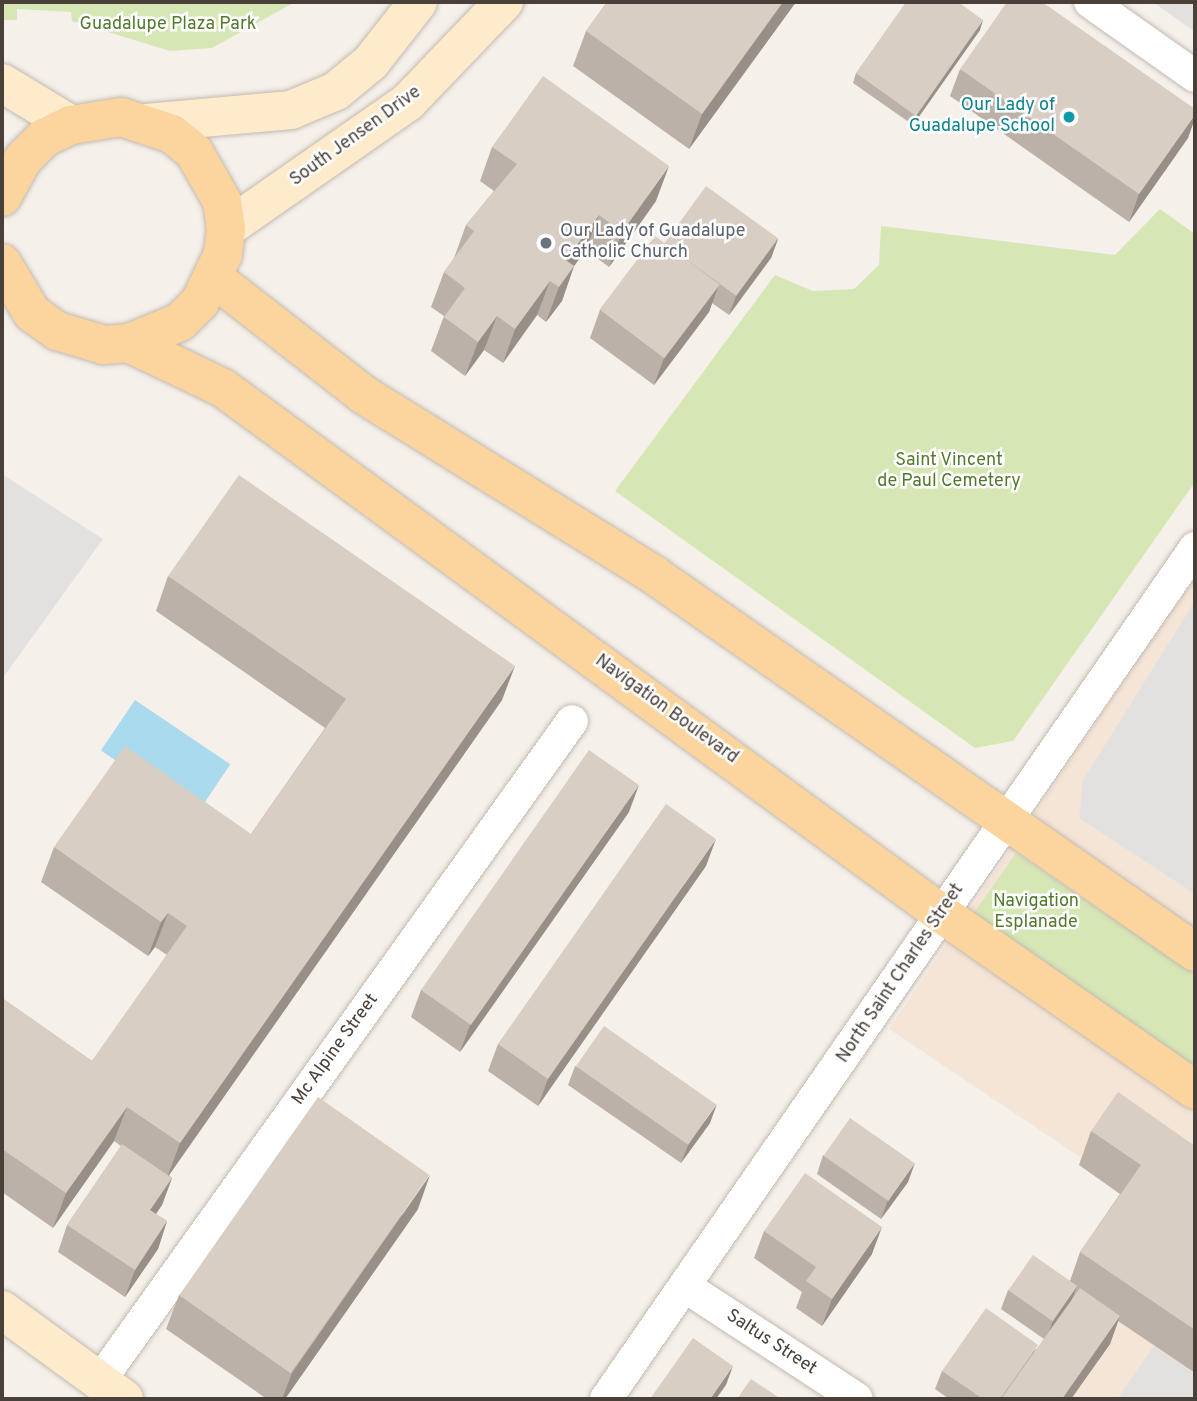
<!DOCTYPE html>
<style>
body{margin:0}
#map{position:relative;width:1197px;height:1401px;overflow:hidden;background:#f5f0ea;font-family:Overpass,sans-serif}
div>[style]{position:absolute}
.commercial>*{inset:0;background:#f5e5d7}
.green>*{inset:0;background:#d6e7b5}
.parking>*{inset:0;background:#e3e1df}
.water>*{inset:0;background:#aadaee;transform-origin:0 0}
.roads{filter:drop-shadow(0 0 2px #c3bab0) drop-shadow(0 0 2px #c3bab0)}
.street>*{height:32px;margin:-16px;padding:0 16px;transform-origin:16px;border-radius:16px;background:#fff}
.secondary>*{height:38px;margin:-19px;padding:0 19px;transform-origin:19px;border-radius:19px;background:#fdebcc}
.primary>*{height:38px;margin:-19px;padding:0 19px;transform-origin:19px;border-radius:19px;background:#fbd59d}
.wall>*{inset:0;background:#bbb1a8}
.shaded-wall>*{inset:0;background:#989088}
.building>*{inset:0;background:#d9cec3;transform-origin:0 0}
.dots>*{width:19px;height:19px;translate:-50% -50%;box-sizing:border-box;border:4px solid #fff;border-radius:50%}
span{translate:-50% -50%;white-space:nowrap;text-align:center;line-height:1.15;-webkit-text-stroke:5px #fff;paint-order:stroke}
.park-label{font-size:18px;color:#53792d}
.culture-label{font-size:18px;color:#0d838f}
.right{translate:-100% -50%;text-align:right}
.street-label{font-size:18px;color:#494039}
.worship-label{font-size:18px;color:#5b616d}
.left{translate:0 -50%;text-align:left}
.frame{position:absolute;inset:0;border:4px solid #494039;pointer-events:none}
</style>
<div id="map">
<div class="commercial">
<i style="clip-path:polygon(1195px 576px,1195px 1399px,1009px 1399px,1078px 1294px,1067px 1287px,1128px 1199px,1079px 1165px,1083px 1159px,889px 1029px)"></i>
</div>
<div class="green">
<i style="clip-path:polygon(2px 2px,295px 2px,212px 48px,170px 51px,72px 21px,71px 12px,17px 9px,17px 20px,2px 20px)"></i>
<i style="clip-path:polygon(1160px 209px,1195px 234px,1195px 482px,1013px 741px,975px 748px,615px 491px,775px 275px,813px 291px,854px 289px,879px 265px,881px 226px,1115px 255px)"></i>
<i style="clip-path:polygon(1016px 853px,1195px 975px,1195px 1069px,971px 917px)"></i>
</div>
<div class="parking">
<i style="clip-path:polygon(1153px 2px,1195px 2px,1195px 32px)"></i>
<i style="clip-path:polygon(2px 474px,103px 539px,2px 679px)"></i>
<i style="clip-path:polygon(1195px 601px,1195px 894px,1079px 818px,1083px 780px)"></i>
<i style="clip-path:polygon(1154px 1346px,1195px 1374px,1195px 1399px,1117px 1399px)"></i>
</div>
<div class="water">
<i style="left:135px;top:700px;width:115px;height:61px;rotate:34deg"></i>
</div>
<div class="roads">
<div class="street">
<i style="left:1090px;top:2px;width:128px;rotate:35.2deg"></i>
<i style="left:686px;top:1287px;width:204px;rotate:33.2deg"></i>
<i style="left:101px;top:1379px;width:809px;rotate:-54.4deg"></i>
<i style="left:606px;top:1399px;width:1035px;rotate:-55.31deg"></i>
</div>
<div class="secondary">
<i style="left:2px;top:83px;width:81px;rotate:31.3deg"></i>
<i style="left:146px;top:123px;width:146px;rotate:-5.1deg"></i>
<i style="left:291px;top:110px;width:49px;rotate:-22.9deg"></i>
<i style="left:336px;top:91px;width:45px;rotate:-39.6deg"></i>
<i style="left:371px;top:62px;width:76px;rotate:-51.9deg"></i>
<i style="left:226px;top:229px;width:222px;rotate:-34.9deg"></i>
<i style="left:408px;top:102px;width:139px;rotate:-46.2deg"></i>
<i style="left:2px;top:1310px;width:151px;rotate:36.1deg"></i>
</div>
<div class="primary">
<i style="left:2px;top:197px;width:43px;rotate:-61.1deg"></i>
<i style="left:23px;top:159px;width:30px;rotate:-45deg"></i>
<i style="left:44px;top:138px;width:30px;rotate:-26deg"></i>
<i style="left:71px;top:125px;width:51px;rotate:-9.1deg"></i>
<i style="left:121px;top:117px;width:54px;rotate:18.4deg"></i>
<i style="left:172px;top:134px;width:28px;rotate:39deg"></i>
<i style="left:194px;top:152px;width:56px;rotate:60.3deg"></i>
<i style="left:222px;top:201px;width:28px;rotate:82deg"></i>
<i style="left:226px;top:229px;width:25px;rotate:97deg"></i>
<i style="left:223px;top:254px;width:53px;rotate:115.6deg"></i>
<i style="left:200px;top:302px;width:28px;rotate:135deg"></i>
<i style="left:180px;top:322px;width:55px;rotate:157.6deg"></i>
<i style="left:129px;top:343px;width:25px;rotate:175deg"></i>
<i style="left:104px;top:345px;width:49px;rotate:-163.4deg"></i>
<i style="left:57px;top:331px;width:31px;rotate:-144deg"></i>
<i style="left:32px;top:313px;width:58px;rotate:-121deg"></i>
<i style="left:215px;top:279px;width:189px;rotate:37.9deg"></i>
<i style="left:364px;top:395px;width:341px;rotate:31.8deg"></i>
<i style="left:654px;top:575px;width:659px;rotate:34.87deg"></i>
<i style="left:129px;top:343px;width:104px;rotate:25.6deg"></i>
<i style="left:223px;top:388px;width:891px;rotate:36.19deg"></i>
<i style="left:942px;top:914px;width:308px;rotate:34.8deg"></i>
</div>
</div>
<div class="wall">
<i style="clip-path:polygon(607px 2px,796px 2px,689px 149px,573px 66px,586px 31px)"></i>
<i style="clip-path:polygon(980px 30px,913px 125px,853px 83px,856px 73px)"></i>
<i style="clip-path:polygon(960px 69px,1195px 109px,1195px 118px,1188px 138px,1129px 222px,950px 96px)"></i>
<i style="clip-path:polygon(492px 147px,656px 201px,609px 267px,586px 250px,574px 266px,562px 301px,546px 322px,537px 315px,503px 363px,484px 350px,465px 376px,431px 351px,444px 316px,431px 307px,444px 272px,454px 258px,466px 225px,494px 191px,480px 181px)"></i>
<i style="clip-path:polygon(778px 239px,771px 258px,729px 315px,712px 303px,709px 312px,654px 385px,590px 338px,600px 310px,664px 243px)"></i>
<i style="clip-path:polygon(168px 576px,502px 700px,169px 1175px,172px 1178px,162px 1205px,156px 1214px,167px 1221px,158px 1249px,125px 1297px,58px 1252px,67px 1225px,121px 1146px,114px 1141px,53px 1228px,2px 1192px,2px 998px,92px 1061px,167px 955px,155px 947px,148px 956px,41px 882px,54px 847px,251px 834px,325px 728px,156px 611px)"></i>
<i style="clip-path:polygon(629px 812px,460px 1052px,411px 1017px,421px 990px)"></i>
<i style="clip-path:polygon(706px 866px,538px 1106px,488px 1071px,498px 1044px)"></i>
<i style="clip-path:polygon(575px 1066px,710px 1123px,681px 1163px,568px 1085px)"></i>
<i style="clip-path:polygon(1091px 1131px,1195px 1146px,1195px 1373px,1118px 1321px,1110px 1344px,1071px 1399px,949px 1399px,935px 1389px,942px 1371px,1037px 1349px,1044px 1339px,1001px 1309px,1008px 1290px,1070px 1281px,1080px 1252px,1120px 1194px,1079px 1165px)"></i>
<i style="clip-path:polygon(823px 1155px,908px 1182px,881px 1219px,817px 1174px)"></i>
<i style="clip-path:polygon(418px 1209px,285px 1399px,267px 1399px,166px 1329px,179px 1295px)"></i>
<i style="clip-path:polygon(764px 1231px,872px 1254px,822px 1326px,796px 1308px,802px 1292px,754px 1258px)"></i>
</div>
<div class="shaded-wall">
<i style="clip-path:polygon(783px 2px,796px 2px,689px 149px,702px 114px)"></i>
<i style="clip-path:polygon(983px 20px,980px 30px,913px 125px,916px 116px)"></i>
<i style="clip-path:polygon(1195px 115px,1195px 118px,1188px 138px,1129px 222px,1139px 194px)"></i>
<i style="clip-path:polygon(669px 166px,656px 201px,609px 267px,622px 232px)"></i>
<i style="clip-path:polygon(599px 215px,586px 250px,574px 266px,562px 301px,546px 322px,559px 287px,566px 260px)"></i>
<i style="clip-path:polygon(778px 239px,771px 258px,729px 315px,736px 296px)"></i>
<i style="clip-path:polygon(550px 281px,537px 315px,503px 363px,515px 329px)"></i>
<i style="clip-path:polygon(719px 285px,709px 312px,654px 385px,664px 358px)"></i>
<i style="clip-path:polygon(497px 316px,484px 350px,465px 376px,478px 342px)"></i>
<i style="clip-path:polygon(515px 666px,502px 700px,167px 1178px,180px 1143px)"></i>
<i style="clip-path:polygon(639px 785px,629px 812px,460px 1052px,470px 1025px)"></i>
<i style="clip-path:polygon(716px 839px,706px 866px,538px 1106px,548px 1079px)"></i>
<i style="clip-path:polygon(168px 913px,155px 947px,148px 956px,161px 922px)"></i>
<i style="clip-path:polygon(717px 1104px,710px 1123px,681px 1163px,688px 1145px)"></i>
<i style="clip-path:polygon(127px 1107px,114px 1141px,53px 1228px,66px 1193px)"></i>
<i style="clip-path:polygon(915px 1163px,908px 1182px,881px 1219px,888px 1200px)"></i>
<i style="clip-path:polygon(430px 1175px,418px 1209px,285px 1399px,282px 1399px,292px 1373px)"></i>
<i style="clip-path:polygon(172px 1178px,162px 1205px,140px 1237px,150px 1210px)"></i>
<i style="clip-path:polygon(167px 1221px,158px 1249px,125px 1297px,135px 1270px)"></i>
<i style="clip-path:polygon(882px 1227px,872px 1254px,822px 1326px,832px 1299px)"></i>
<i style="clip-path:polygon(1077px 1286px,1070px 1305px,1046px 1340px,1053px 1321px)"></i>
<i style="clip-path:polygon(1120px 1316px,1110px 1344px,1071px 1399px,1062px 1399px)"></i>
<i style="clip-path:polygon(733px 1366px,726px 1385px,716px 1399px,710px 1399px)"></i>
</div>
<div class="building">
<i style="clip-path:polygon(607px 2px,783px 2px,702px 114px,586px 31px)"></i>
<i style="clip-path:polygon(906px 2px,958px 2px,983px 20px,916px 116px,856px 73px)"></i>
<i style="clip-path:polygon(1007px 2px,1042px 2px,1195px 109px,1195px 115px,1139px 194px,960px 69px)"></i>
<i style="clip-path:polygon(543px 76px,669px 166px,622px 232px,599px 215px,566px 260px,574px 266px,559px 287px,550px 281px,515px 329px,497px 316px,478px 342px,444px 317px,465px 288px,444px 272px,474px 231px,466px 225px,517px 164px,492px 147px)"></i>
<i style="left:706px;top:186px;width:89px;height:71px;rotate:36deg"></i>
<i style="left:655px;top:236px;width:81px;height:92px;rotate:37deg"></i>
<i style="clip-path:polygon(239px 475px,515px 666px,180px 1143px,127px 1107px,66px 1193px,2px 1149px,2px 998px,92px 1061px,187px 926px,168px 913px,161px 922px,54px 847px,125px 746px,251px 834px,346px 699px,168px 576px)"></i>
<i style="left:589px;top:750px;width:61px;height:293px;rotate:35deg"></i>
<i style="left:666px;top:804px;width:61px;height:293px;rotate:35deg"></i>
<i style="left:604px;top:1026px;width:137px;height:49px;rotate:35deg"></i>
<i style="clip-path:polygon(1118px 1092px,1195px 1146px,1195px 1330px,1080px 1252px,1141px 1165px,1091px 1131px)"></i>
<i style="left:318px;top:1097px;width:136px;height:242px;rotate:35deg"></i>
<i style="left:850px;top:1118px;width:79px;height:46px;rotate:35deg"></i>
<i style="clip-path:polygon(122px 1144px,172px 1178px,150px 1210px,167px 1221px,135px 1270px,67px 1225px)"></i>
<i style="clip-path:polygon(805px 1173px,882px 1227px,832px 1299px,806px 1281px,816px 1267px,764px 1231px)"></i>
<i style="left:1033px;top:1255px;width:54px;height:43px;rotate:35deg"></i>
<i style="clip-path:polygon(1080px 1288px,1120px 1316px,1062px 1399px,1001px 1399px)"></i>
<i style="clip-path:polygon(986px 1308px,1038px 1345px,1000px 1399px,983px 1399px,942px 1371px)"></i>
<i style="clip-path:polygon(693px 1338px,733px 1366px,710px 1399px,650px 1399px)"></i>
<i style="clip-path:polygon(751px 1379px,781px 1399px,737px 1399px)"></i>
</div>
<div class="dots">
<i style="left:1069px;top:117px;background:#0f9aa8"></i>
<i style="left:546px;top:243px;background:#6b7280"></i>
</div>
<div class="park-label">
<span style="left:168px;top:25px">Guadalupe Plaza Park</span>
<span style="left:949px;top:472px">Saint Vincent<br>de Paul Cemetery</span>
<span style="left:1036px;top:913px">Navigation<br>Esplanade</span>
</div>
<div class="culture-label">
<span class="right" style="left:1055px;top:117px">Our Lady of<br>Guadalupe School</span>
</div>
<div class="street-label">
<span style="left:356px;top:137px;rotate:-36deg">South Jensen Drive</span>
<span style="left:666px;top:710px;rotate:36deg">Navigation Boulevard</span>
<span style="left:901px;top:974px;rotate:-56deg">North Saint Charles Street</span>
<span style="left:336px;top:1050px;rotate:-54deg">Mc Alpine Street</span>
<span style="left:771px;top:1343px;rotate:33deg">Saltus Street</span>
</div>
<div class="worship-label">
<span class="left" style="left:560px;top:243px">Our Lady of Guadalupe<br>Catholic Church</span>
</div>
<div class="frame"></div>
</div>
